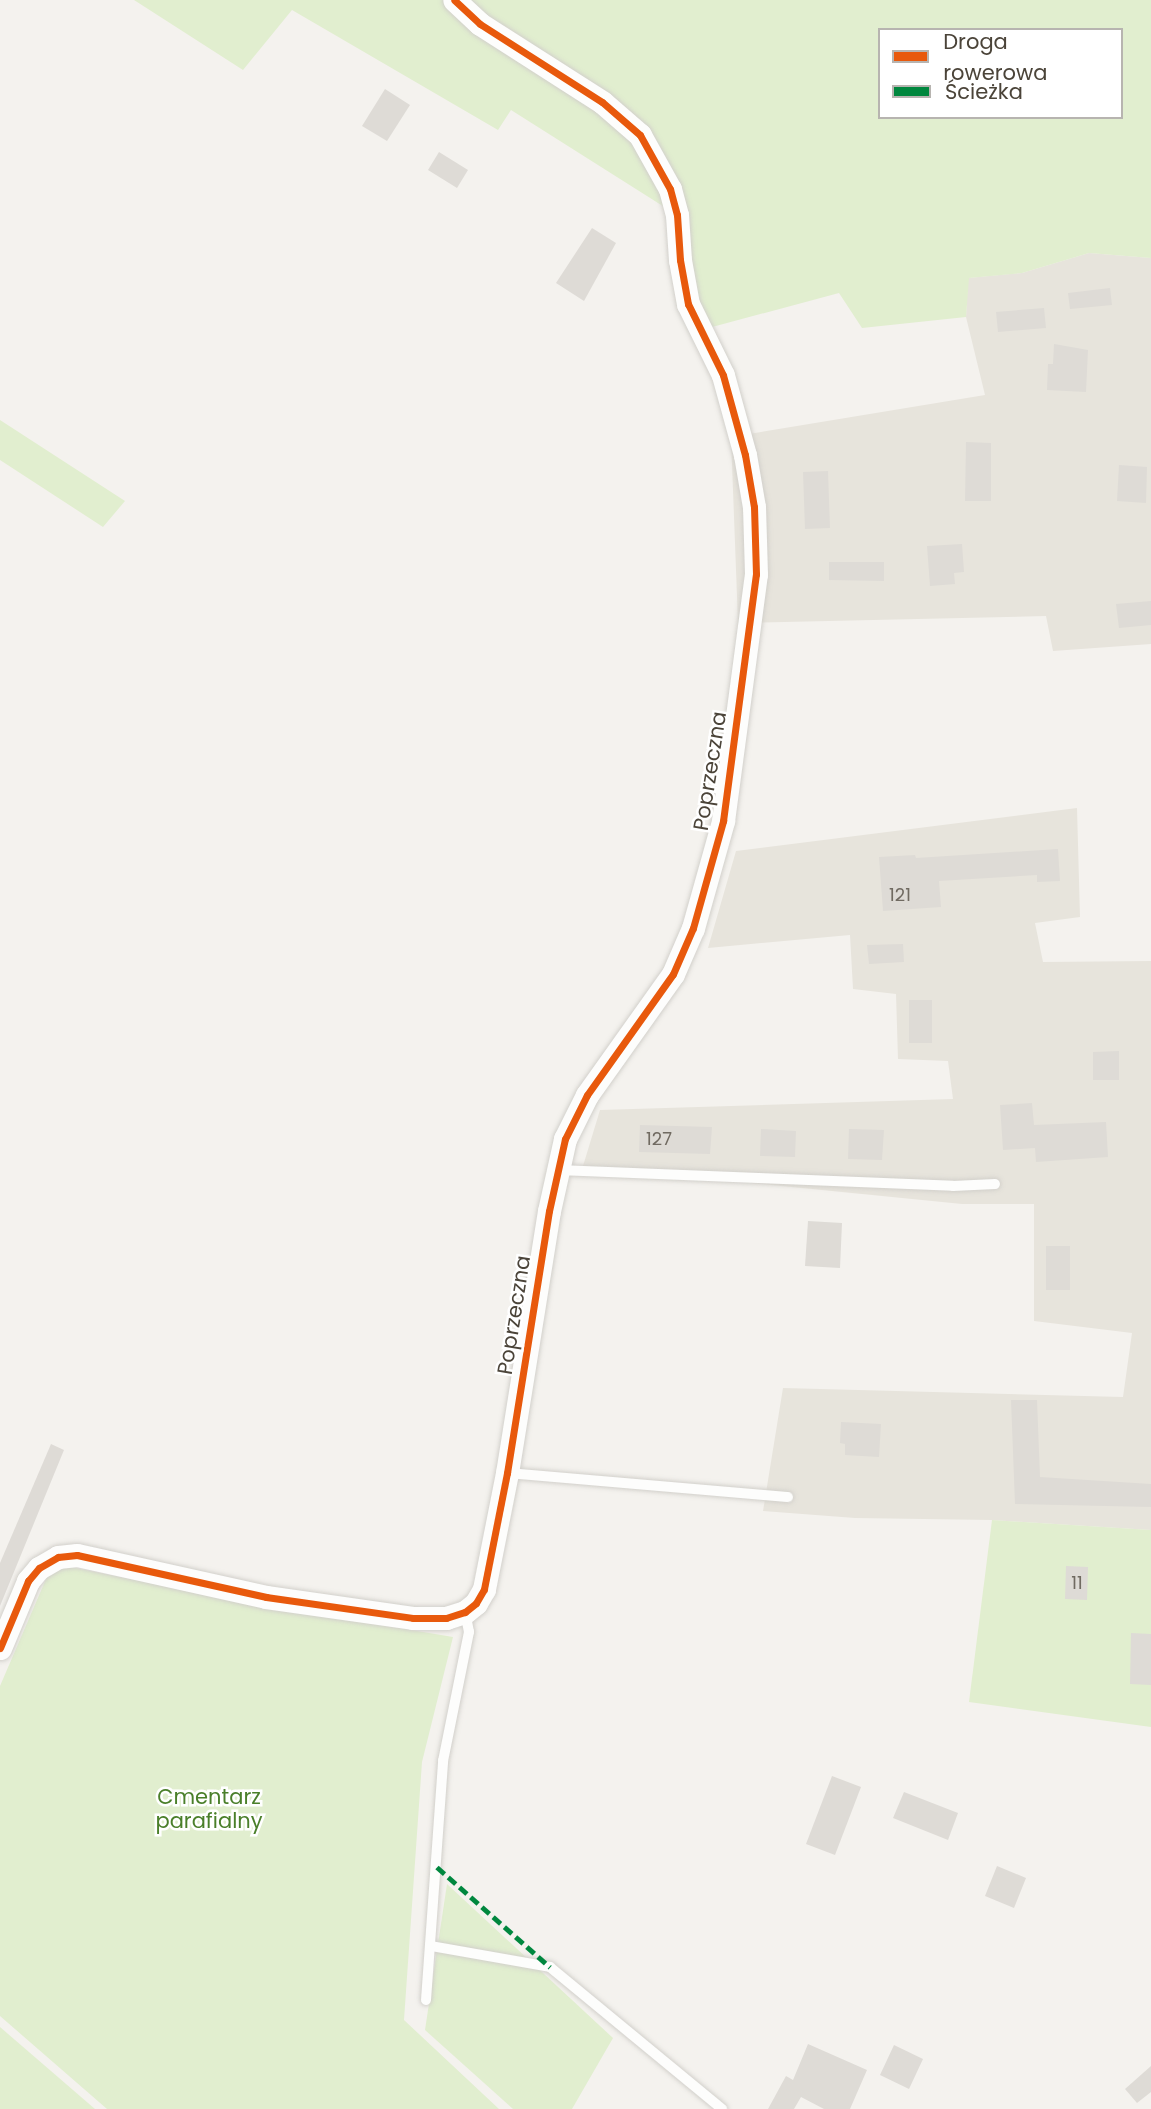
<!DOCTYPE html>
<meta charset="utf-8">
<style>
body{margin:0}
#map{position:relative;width:1151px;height:2109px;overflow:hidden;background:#f4f2ee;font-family:Poppins,sans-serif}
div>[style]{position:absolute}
.residential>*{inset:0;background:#e7e4dc}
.green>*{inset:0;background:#e1eecf}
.building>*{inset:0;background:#dedbd6}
.roads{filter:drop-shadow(0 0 2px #d2d0cb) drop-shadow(0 0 2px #d2d0cb)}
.lane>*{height:10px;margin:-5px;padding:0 5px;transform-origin:5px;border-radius:5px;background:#fdfdfc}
.street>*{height:23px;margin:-11.5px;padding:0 11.5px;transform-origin:11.5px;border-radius:11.5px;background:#fdfdfc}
.quiet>*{height:5px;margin-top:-2.5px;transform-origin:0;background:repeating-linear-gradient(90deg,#00873e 0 10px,transparent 0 15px)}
.cycleway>*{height:7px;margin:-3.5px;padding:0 3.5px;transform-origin:3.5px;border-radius:3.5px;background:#e8590c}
span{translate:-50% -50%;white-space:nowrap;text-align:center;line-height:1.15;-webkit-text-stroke:5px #fff;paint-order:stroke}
.number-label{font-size:18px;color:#706a61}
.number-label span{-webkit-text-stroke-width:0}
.street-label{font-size:21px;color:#4b4439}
.park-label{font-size:21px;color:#4a7f2a}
.legend{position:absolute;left:878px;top:28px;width:245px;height:91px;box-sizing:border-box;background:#fff;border:2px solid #b7b4b0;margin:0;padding:9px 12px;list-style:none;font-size:21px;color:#4b4439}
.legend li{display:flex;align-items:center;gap:14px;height:35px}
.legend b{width:35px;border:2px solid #b7b4b0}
</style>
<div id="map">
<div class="residential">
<div style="clip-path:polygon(1089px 253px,1151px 258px,1151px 644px,1053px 651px,1046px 616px,738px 623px,731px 437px,985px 395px,966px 317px,968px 278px,1022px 273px)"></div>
<div style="clip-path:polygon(1077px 808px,1080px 917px,1035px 923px,1043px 962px,1151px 961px,1151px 1530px,992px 1520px,855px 1518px,763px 1511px,783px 1388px,1123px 1397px,1132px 1333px,1034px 1321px,1034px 1204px,962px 1204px,583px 1166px,600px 1110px,953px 1099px,948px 1061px,898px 1059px,896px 994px,853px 989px,850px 935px,708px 948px,736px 851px)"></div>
</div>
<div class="green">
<div style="clip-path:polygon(evenodd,134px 0,1151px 0,1151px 258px,1089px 253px,1022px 273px,969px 278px,966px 317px,862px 328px,839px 293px,701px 330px,677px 215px,511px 110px,498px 130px,292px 10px,243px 70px,134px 0,880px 30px,1121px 30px,1121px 117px,880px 117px,880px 30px)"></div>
<div style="clip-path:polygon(0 420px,125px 501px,103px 527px,0 460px)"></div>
<div style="clip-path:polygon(992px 1520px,1151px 1530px,1151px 1727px,969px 1702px)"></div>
<div style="clip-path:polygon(60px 1565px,256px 1604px,453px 1637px,422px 1762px,404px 2020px,499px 2109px,107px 2109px,0 2016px,0 1686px,49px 1572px)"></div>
<div style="clip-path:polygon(447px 1884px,613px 2038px,572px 2109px,513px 2109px,425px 2030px)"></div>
<div style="clip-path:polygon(0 2027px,95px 2109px,0 2109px)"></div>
</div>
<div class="building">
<div style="clip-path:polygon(385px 89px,410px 105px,387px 141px,362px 126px)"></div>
<div style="clip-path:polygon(439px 152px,468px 170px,457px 188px,428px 170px)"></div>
<div style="clip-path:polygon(592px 228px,616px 243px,584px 301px,556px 283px)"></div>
<div style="clip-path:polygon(1110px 288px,1112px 305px,1070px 309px,1068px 293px)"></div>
<div style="clip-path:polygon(1044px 308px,1046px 328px,998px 332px,996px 312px)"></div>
<div style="clip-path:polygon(1054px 344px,1088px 350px,1086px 392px,1047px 390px,1048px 364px,1053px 364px)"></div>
<div style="clip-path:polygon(966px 442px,991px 443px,991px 501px,965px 501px)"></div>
<div style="clip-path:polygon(1119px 465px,1147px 467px,1146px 503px,1117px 501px)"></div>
<div style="clip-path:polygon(828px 471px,830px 528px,805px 529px,803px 472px)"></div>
<div style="clip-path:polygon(962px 544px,964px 572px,954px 573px,955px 584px,930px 586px,927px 546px)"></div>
<div style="clip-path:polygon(829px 562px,884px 562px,884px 581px,829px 580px)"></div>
<div style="clip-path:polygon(1151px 601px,1151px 625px,1119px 628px,1116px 604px)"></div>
<div style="clip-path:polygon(1058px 849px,1060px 881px,1037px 882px,1037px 875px,939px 881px,941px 907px,883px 911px,879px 857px,915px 855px,916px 858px)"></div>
<div style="clip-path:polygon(903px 944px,904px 962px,869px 964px,867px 945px)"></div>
<div style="clip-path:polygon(909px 1000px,932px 1000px,932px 1043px,909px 1043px)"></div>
<div style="clip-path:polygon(1119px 1051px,1119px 1080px,1093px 1080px,1093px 1052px)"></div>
<div style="clip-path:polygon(1032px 1103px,1034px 1125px,1106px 1122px,1108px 1157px,1036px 1162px,1035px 1148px,1003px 1150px,1000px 1105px)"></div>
<div style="clip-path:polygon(640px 1125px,712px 1127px,710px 1154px,639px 1152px)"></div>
<div style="clip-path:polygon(761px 1129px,796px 1131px,795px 1157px,760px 1156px)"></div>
<div style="clip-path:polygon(849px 1129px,884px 1130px,882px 1160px,848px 1159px)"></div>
<div style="clip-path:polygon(808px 1221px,842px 1223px,840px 1268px,805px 1266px)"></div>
<div style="clip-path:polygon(1046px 1246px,1070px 1246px,1070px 1290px,1046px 1290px)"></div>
<div style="clip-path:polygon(1011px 1400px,1037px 1400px,1040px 1477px,1151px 1484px,1151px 1507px,1015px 1504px)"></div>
<div style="clip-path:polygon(841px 1422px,881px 1424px,879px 1457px,845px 1455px,845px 1444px,840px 1443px)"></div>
<div style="clip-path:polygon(51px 1444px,64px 1450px,0 1606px,0 1563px)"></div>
<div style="clip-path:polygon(1066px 1566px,1088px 1567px,1087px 1600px,1065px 1599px)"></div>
<div style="clip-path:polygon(1131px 1633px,1151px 1634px,1151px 1685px,1130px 1684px)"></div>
<div style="clip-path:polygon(832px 1776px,861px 1787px,835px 1855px,806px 1844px)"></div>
<div style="clip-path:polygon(904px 1792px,958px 1813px,948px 1840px,893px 1818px)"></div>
<div style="clip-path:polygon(997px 1866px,1026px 1878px,1014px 1908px,985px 1896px)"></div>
<div style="clip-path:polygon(808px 2044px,867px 2070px,850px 2109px,824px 2109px,801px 2097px,794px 2109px,768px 2109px,786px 2076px,793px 2080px)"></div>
<div style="clip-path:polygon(894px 2045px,923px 2059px,909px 2089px,880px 2075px)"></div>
<div style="clip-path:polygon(1151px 2066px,1151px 2092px,1137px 2103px,1125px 2089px)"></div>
</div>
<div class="roads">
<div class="lane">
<div style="left:558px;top:1170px;width:395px;rotate:2.3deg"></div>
<div style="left:953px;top:1186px;width:42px;rotate:-2.7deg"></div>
<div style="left:507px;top:1473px;width:282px;rotate:4.9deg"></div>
<div style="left:431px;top:1946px;width:121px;rotate:10deg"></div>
<div style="left:550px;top:1967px;width:223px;rotate:39.5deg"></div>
<div style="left:426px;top:2000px;width:240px;rotate:-85.9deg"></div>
<div style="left:443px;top:1761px;width:132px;rotate:-78.6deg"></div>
<div style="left:469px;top:1632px;width:20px;rotate:-101deg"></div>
</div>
<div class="street">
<div style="left:0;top:1648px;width:73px;rotate:-67.3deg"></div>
<div style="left:28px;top:1581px;width:17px;rotate:-50deg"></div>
<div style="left:39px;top:1568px;width:22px;rotate:-30deg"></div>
<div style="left:58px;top:1557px;width:19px;rotate:-6deg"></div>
<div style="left:77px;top:1555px;width:194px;rotate:12.5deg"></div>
<div style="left:266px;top:1597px;width:148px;rotate:8.1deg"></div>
<div style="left:413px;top:1618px;width:33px"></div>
<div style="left:446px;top:1618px;width:20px;rotate:-18deg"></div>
<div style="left:465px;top:1612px;width:14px;rotate:-39deg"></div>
<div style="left:476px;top:1603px;width:16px;rotate:-60deg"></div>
<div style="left:484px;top:1589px;width:118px;rotate:-78.8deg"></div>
<div style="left:507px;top:1473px;width:265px;rotate:-80.9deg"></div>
<div style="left:549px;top:1211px;width:74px;rotate:-77.5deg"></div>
<div style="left:565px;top:1139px;width:49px;rotate:-63.4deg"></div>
<div style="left:587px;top:1095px;width:148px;rotate:-54.6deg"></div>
<div style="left:673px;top:974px;width:50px;rotate:-66.5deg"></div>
<div style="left:693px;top:928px;width:111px;rotate:-74.3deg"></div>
<div style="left:723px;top:821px;width:249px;rotate:-82.4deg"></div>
<div style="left:756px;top:574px;width:67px;rotate:-91.7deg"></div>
<div style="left:754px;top:507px;width:53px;rotate:-99.8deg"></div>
<div style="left:745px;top:455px;width:83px;rotate:-105.4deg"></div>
<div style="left:723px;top:375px;width:79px;rotate:-116.2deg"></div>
<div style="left:688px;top:304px;width:45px;rotate:-100.3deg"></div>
<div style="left:680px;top:260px;width:45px;rotate:-93.8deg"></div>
<div style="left:677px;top:215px;width:27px;rotate:-105deg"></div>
<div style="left:670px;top:189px;width:62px;rotate:-119.1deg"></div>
<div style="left:640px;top:135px;width:50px;rotate:-139deg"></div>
<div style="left:602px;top:102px;width:145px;rotate:-147.4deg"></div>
<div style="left:480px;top:24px;width:35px;rotate:-137deg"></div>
</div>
</div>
<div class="quiet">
<div style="left:437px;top:1867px;width:151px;rotate:41.5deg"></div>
</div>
<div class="cycleway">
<div style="left:0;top:1648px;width:73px;rotate:-67.3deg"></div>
<div style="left:28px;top:1581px;width:17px;rotate:-50deg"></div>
<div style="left:39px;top:1568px;width:22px;rotate:-30deg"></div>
<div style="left:58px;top:1557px;width:19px;rotate:-6deg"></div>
<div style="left:77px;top:1555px;width:194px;rotate:12.5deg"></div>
<div style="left:266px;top:1597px;width:148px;rotate:8.1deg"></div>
<div style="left:413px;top:1618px;width:33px"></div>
<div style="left:446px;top:1618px;width:20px;rotate:-18deg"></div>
<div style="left:465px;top:1612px;width:14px;rotate:-39deg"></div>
<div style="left:476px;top:1603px;width:16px;rotate:-60deg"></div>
<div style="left:484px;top:1589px;width:118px;rotate:-78.8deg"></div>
<div style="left:507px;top:1473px;width:265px;rotate:-80.9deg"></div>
<div style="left:549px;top:1211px;width:74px;rotate:-77.5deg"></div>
<div style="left:565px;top:1139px;width:49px;rotate:-63.4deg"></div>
<div style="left:587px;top:1095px;width:148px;rotate:-54.6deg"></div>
<div style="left:673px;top:974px;width:50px;rotate:-66.5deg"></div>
<div style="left:693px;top:928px;width:111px;rotate:-74.3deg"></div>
<div style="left:723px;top:821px;width:249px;rotate:-82.4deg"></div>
<div style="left:756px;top:574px;width:67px;rotate:-91.7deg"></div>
<div style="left:754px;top:507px;width:53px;rotate:-99.8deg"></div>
<div style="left:745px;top:455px;width:83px;rotate:-105.4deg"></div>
<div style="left:723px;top:375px;width:79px;rotate:-116.2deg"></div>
<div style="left:688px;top:304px;width:45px;rotate:-100.3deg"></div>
<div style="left:680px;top:260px;width:45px;rotate:-93.8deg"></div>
<div style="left:677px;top:215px;width:27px;rotate:-105deg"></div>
<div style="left:670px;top:189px;width:62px;rotate:-119.1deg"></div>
<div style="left:640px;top:135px;width:50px;rotate:-139deg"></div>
<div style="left:602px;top:102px;width:145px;rotate:-147.4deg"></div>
<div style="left:480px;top:24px;width:35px;rotate:-137deg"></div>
</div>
<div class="number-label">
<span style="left:900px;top:895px">121</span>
<span style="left:659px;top:1139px">127</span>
<span style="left:1077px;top:1583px">11</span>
</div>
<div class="street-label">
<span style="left:710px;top:771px;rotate:-81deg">Poprzeczna</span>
<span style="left:514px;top:1315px;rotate:-81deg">Poprzeczna</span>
</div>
<div class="park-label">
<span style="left:209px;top:1809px">Cmentarz<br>parafialny</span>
</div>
<ul class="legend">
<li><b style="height:9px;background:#e8590c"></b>Droga rowerowa</li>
<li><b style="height:9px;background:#00873e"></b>Ścieżka</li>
</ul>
</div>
